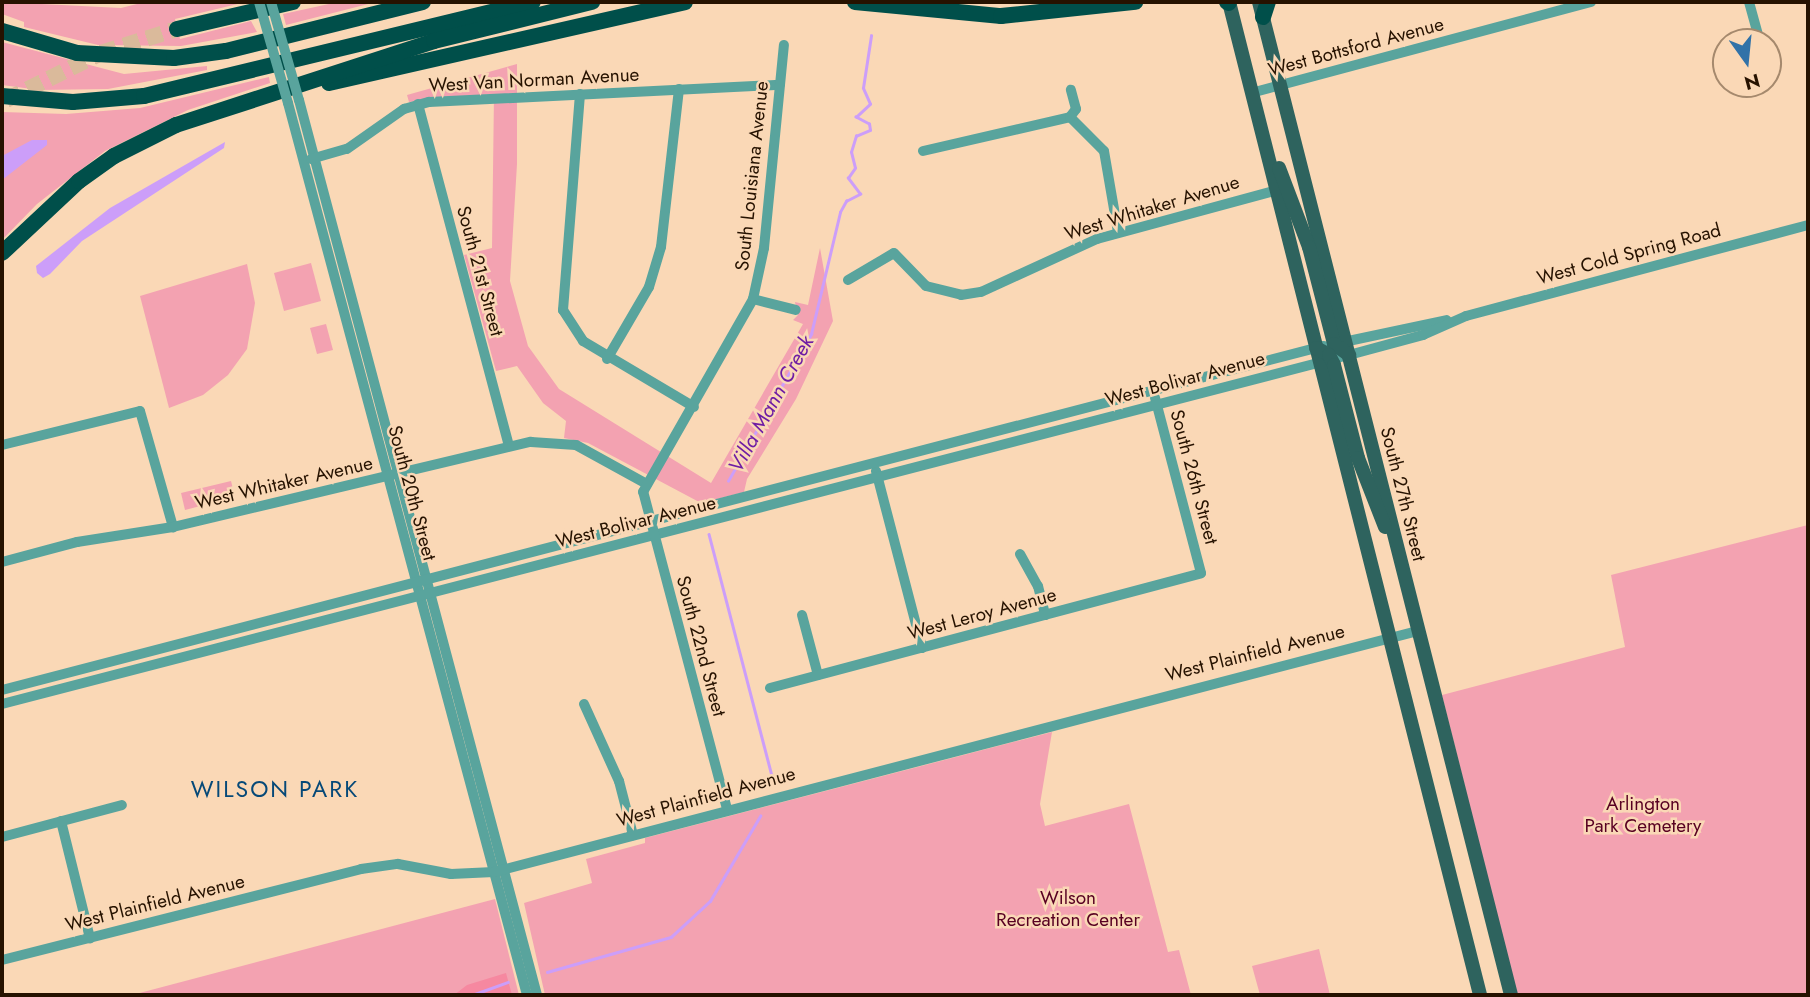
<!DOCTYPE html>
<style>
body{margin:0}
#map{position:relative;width:1810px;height:997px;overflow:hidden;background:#fad8b6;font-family:Jost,sans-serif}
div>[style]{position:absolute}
.green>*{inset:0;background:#f3a2b1}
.forest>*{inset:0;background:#f688a0}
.water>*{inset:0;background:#cc9ef9}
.stream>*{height:2.5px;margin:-1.25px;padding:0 1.25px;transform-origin:1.25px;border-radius:1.25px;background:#cc9ef9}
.highway-tunnel>*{height:16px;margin-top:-8px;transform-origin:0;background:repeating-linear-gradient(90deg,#daba9b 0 16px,transparent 0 24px)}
.minor>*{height:10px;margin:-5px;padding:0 5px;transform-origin:5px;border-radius:5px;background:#59a49d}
.major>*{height:14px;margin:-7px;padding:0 7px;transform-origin:7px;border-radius:7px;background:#2e635e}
.highway>*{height:16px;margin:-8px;padding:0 8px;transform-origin:8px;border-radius:8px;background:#004f4a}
.minor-bridge>*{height:10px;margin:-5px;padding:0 5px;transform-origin:5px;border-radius:5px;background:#59a49d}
span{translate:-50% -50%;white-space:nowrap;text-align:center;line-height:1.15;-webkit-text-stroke:5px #fad8b6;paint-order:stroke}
.street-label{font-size:19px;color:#261200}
.park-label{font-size:19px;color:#580022}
.water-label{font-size:21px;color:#6f1da4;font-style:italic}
.quarter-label{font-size:23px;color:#064978;letter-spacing:2px}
.frame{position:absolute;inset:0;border:4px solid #261200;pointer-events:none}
.north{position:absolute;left:1712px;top:28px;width:70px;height:70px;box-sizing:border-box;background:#fad8b6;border:2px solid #a5896d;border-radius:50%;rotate:165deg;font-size:19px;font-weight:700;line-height:28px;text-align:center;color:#261200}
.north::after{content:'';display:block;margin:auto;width:24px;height:32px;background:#3172a8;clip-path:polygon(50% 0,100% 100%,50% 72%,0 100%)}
</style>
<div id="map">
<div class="green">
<div style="clip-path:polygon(2px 2px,121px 8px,145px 2px,246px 2px,175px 19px,180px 39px,251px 21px,257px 32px,181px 46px,98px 45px,24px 27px,24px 22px,2px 14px)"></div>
<div style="clip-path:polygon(338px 2px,376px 2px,286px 25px,283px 14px)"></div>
<div style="clip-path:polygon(2px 42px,124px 74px,207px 66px,207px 70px,108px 89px,39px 90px,2px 85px)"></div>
<div style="clip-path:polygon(517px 64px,517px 164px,510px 281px,528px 346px,559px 389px,711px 483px,803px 324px,793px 320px,798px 315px,795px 302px,808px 305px,820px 248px,833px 321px,796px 399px,747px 479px,744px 492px,701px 503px,588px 443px,564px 438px,566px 421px,543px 403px,517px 366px,496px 371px,464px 255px,492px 248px,494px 94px,409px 102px,407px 95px)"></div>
<div style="clip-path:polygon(269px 77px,270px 83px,188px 110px,105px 151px,37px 204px,2px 240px,2px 112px,66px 114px,140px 108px)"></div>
<div style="clip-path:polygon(311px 263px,321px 301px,284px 311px,274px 273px)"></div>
<div style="clip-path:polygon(247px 264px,255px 303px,247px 349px,228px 375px,203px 395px,169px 408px,140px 296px)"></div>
<div style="clip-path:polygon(326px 324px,333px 350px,317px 354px,310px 328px)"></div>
<div style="clip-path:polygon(231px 481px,235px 497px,185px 510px,181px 493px)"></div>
<div style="clip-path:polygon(1808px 525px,1808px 995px,1517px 995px,1442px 695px,1625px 647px,1611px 575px)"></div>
<div style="clip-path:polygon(1052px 732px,1040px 804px,1045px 826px,1129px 804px,1168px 952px,1179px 950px,1191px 995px,545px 995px,524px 903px,592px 883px,586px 859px,645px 843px,645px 838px)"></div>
<div style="clip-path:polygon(495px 899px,519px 995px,132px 995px)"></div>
<div style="clip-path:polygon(1319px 949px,1330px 995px,1260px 995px,1252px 966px)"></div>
</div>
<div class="forest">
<div style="clip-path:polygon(506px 973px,512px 995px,454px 995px,467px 985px)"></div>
</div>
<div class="water">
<div style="clip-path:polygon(32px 140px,47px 140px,47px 145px,2px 180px,2px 156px)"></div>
<div style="clip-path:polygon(225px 142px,224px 148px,82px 241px,50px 274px,43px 278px,37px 273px,36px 266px,110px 208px)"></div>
</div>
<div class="stream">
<div style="left:728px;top:481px;width:169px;rotate:-60.5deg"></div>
<div style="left:811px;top:334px;width:125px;rotate:-76.6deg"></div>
<div style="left:840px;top:212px;width:13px;rotate:-61deg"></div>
<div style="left:846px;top:201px;width:16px;rotate:-27deg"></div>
<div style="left:860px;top:194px;width:20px;rotate:-127deg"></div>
<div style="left:848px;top:178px;width:12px;rotate:-55deg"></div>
<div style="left:855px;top:168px;width:16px;rotate:-104deg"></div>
<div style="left:851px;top:152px;width:17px;rotate:-73deg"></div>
<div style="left:856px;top:136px;width:15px;rotate:-23deg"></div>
<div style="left:870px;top:130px;width:6px;rotate:-99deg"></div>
<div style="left:869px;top:124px;width:15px;rotate:-152deg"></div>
<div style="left:856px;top:117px;width:19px;rotate:-43deg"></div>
<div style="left:870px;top:104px;width:17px;rotate:-114deg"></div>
<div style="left:863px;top:88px;width:53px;rotate:-81.3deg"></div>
<div style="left:709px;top:534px;width:254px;rotate:75.4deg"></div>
<div style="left:547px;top:972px;width:129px;rotate:-15.8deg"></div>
<div style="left:671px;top:937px;width:53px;rotate:-42.7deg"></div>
<div style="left:710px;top:901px;width:99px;rotate:-59.5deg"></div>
<div style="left:472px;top:995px;width:38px;rotate:-20deg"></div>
</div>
<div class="highway-tunnel">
<div style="left:6px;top:100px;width:106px;rotate:-26.3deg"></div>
<div style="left:101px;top:53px;width:80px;rotate:-17.5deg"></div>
</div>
<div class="minor">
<div style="left:1749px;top:2px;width:41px;rotate:74.6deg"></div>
<div style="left:1768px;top:72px;width:2px;rotate:90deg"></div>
<div style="left:1251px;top:93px;width:352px;rotate:-15deg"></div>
<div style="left:580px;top:94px;width:217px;rotate:94.5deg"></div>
<div style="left:563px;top:310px;width:37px;rotate:57deg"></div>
<div style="left:583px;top:341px;width:129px;rotate:30.7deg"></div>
<div style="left:299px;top:100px;width:926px;rotate:75.11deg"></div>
<div style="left:288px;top:103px;width:923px;rotate:75deg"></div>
<div style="left:418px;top:104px;width:354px;rotate:75.1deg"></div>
<div style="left:1070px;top:117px;width:48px;rotate:45deg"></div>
<div style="left:1104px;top:151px;width:82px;rotate:80.2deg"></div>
<div style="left:923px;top:151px;width:151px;rotate:-13deg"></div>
<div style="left:1070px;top:117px;width:10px;rotate:-53deg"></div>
<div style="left:1076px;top:109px;width:20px;rotate:-105deg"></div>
<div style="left:311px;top:159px;width:37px;rotate:-16deg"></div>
<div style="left:347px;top:149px;width:70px;rotate:-35.1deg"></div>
<div style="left:404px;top:109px;width:26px;rotate:-16deg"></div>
<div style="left:429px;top:102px;width:351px;rotate:-2.8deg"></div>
<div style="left:848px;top:280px;width:53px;rotate:-30.4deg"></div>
<div style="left:894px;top:253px;width:46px;rotate:45.9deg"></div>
<div style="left:926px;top:286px;width:36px;rotate:14deg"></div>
<div style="left:961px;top:295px;width:20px;rotate:-9deg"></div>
<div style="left:981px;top:292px;width:128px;rotate:-24.6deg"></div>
<div style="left:1097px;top:239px;width:187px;rotate:-15.2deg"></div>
<div style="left:753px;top:299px;width:44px;rotate:14.3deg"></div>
<div style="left:1339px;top:343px;width:110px;rotate:-12deg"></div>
<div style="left:607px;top:359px;width:83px;rotate:-59.7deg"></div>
<div style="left:649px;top:287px;width:42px;rotate:-73.3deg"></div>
<div style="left:661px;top:247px;width:159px;rotate:-83.5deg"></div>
<div style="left:2px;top:445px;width:142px;rotate:-13.8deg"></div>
<div style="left:140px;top:411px;width:121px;rotate:74.1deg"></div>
<div style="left:876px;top:471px;width:183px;rotate:75.4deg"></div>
<div style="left:1020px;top:554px;width:37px;rotate:61deg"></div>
<div style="left:1038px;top:586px;width:30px;rotate:76deg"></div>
<div style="left:2px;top:562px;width:78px;rotate:-14.9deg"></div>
<div style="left:77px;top:542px;width:97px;rotate:-8.9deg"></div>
<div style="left:173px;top:527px;width:368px;rotate:-13.4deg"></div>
<div style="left:531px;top:442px;width:45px;rotate:3.8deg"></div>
<div style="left:576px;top:445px;width:81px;rotate:28.8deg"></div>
<div style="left:802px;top:615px;width:62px;rotate:75.1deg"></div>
<div style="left:770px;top:688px;width:446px;rotate:-14.9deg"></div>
<div style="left:1201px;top:573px;width:181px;rotate:-104.7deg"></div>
<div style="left:2px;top:690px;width:1366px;rotate:-14.59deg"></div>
<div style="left:2px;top:704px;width:1391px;rotate:-14.53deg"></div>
<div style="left:1349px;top:355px;width:77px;rotate:-15.1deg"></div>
<div style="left:1423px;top:335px;width:47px;rotate:-23.8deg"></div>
<div style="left:1466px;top:316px;width:354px;rotate:-14.9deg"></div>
<div style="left:584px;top:704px;width:85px;rotate:65.6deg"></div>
<div style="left:619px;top:781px;width:56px;rotate:75.5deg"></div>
<div style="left:727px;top:809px;width:328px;rotate:-104.8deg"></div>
<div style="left:643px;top:492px;width:222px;rotate:-60.3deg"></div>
<div style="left:753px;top:299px;width:52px;rotate:-77.8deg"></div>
<div style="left:764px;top:248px;width:204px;rotate:-84.4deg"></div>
<div style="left:61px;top:821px;width:121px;rotate:76.1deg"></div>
<div style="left:2px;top:837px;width:124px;rotate:-14.9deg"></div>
<div style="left:2px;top:960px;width:370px;rotate:-14.2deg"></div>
<div style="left:361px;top:869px;width:37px;rotate:-8deg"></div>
<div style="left:398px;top:864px;width:54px;rotate:10.7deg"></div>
<div style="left:451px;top:874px;width:43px;rotate:-2.7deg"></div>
<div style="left:494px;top:872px;width:954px;rotate:-14.63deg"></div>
</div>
<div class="major">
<div style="left:1229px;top:2px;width:1024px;rotate:75.81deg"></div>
<div style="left:1259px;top:2px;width:1024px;rotate:75.76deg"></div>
<div style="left:1279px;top:168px;width:85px;rotate:69.2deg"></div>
<div style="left:1309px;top:247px;width:100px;rotate:75.5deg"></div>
<div style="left:1334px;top:344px;width:19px;rotate:36deg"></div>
<div style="left:1316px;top:348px;width:15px;rotate:28deg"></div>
<div style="left:1329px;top:355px;width:11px;rotate:63deg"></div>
<div style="left:1334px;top:365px;width:96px;rotate:75.5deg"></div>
<div style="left:1358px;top:458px;width:74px;rotate:68.6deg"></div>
</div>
<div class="highway">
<div style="left:855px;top:2px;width:147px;rotate:5.5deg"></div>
<div style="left:1001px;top:16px;width:135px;rotate:-6deg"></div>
<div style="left:1227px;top:2px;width:2px;rotate:27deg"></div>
<div style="left:1263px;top:17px;width:16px;rotate:-72deg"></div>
<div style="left:177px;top:29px;width:119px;rotate:-13.1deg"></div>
<div style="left:2px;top:31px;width:78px;rotate:16.3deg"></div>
<div style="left:77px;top:53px;width:97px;rotate:3deg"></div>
<div style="left:174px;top:58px;width:52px;rotate:-7.7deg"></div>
<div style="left:226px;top:51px;width:203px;rotate:-14deg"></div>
<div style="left:329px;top:83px;width:365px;rotate:-12.8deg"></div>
<div style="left:2px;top:96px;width:71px;rotate:4.8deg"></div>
<div style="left:73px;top:102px;width:71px;rotate:-4.8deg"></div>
<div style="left:144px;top:96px;width:400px;rotate:-13.6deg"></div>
<div style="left:2px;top:253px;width:105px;rotate:-43.1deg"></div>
<div style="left:79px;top:181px;width:43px;rotate:-35.5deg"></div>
<div style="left:114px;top:156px;width:69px;rotate:-26.6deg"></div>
<div style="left:176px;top:125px;width:271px;rotate:-18deg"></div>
<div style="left:434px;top:41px;width:163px;rotate:-13.9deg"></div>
</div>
<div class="minor-bridge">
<div style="left:259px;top:2px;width:105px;rotate:74deg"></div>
<div style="left:271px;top:2px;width:102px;rotate:74.1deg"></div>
</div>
<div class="street-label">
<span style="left:1356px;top:47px;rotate:-15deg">West Bottsford Avenue</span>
<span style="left:534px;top:80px;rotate:-3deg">West Van Norman Avenue</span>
<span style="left:752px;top:176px;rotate:-84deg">South Louisiana Avenue</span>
<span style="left:1152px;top:208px;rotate:-17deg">West Whitaker Avenue</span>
<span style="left:1629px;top:254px;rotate:-15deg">West Cold Spring Road</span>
<span style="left:480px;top:271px;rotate:75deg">South 21st Street</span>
<span style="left:1185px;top:379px;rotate:-15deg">West Bolivar Avenue</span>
<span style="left:1194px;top:477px;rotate:75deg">South 26th Street</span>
<span style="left:284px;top:483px;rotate:-13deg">West Whitaker Avenue</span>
<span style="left:412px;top:493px;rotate:75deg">South 20th Street</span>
<span style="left:1403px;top:494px;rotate:76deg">South 27th Street</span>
<span style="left:636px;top:522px;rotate:-14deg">West Bolivar Avenue</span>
<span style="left:982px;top:614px;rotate:-15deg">West Leroy Avenue</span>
<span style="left:701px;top:646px;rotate:75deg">South 22nd Street</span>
<span style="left:1255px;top:653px;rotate:-14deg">West Plainfield Avenue</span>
<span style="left:706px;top:797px;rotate:-15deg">West Plainfield Avenue</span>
<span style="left:155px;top:903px;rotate:-14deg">West Plainfield Avenue</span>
</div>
<div class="park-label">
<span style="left:1643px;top:815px">Arlington<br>Park Cemetery</span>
<span style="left:1068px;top:909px">Wilson<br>Recreation Center</span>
</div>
<div class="water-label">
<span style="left:771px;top:404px;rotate:-61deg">Villa Mann Creek</span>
</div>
<div class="quarter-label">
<span style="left:275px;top:789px">WILSON PARK</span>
</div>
<div class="frame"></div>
<div class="north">N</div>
</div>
